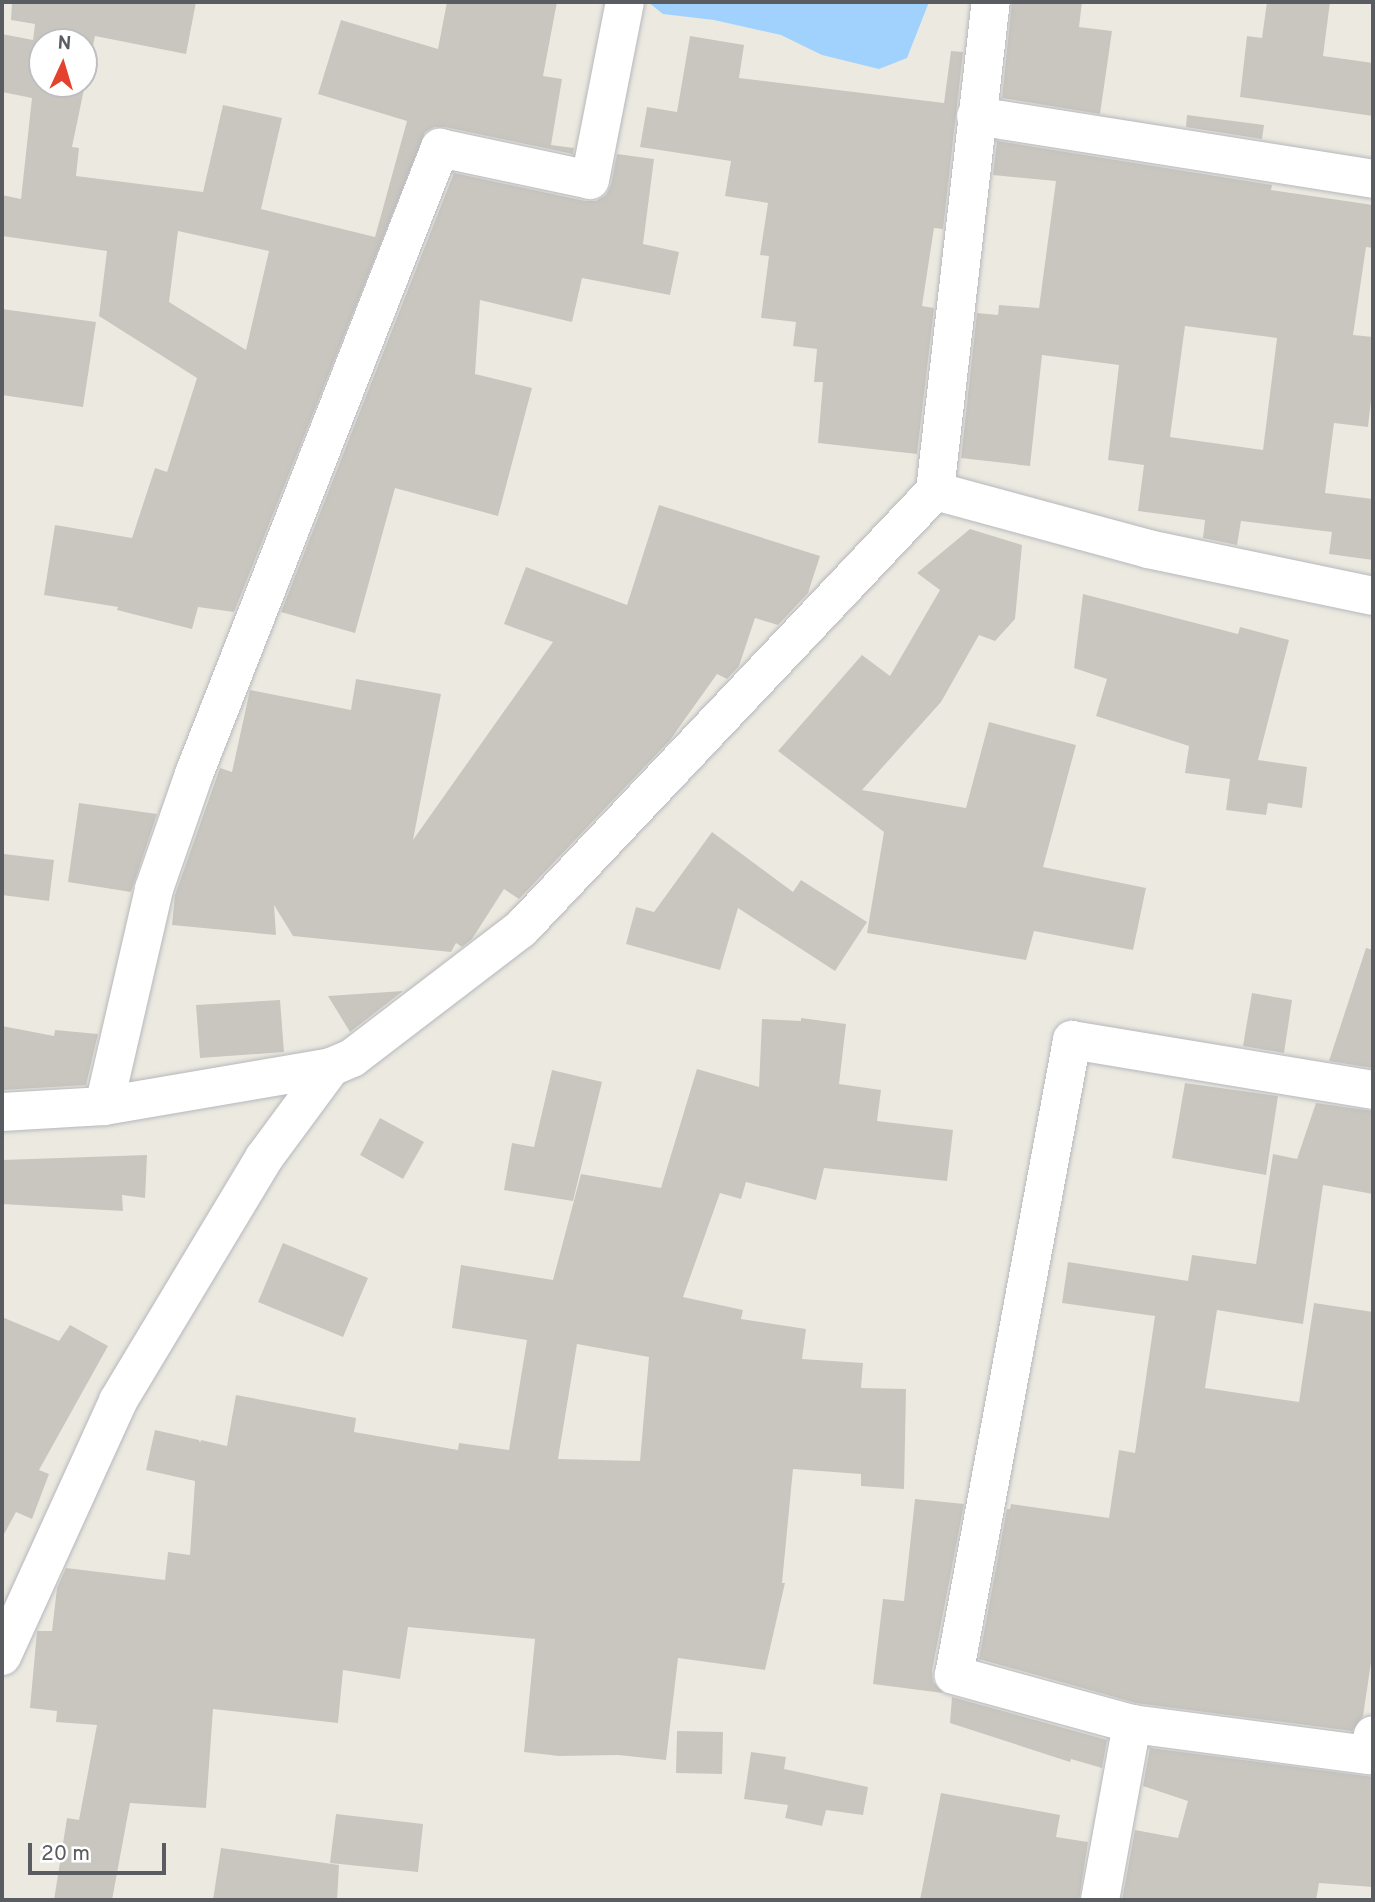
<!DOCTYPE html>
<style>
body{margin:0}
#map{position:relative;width:1375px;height:1902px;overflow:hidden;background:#eceae0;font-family:Overpass,sans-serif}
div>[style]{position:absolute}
.water>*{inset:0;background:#a0d2fd}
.building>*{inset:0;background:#c9c6c0}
.roads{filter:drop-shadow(0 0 2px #b6b8bd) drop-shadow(0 0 2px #b6b8bd)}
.minor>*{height:38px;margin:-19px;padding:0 19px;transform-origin:19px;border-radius:19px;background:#fff}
span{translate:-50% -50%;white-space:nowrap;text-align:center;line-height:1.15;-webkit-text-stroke:6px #fff;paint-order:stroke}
.frame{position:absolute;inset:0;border:4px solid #595c61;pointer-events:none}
.north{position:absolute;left:28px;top:28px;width:70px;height:70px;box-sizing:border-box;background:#fff;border:2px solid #bdbec0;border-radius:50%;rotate:4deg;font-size:19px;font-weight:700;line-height:28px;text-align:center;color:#595c61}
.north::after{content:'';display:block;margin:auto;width:24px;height:32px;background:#e4412e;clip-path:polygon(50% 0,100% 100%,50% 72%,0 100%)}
.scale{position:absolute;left:28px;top:1843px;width:138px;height:32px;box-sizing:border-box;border:4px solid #595c61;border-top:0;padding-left:9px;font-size:21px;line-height:24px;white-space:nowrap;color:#595c61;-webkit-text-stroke:5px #fff;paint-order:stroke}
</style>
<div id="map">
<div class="water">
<div style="clip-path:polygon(648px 2px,929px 2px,907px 58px,879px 69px,822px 55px,781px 35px,714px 20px,663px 14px)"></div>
</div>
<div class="building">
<div style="clip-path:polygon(evenodd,12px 2px,196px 2px,186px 54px,95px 36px,72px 147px,79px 148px,76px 176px,203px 192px,223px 105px,282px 118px,261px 209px,375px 237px,407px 121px,318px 94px,341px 20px,438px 49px,447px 2px,557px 2px,543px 76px,562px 79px,551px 145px,574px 148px,573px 154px,445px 127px,434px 127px,425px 132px,234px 612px,198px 607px,192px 629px,117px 610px,118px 607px,44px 595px,55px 525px,132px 538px,155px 468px,167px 472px,197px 378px,99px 316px,107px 251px,2px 236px,2px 195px,21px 199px,32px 98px,2px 92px,2px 34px,33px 40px,35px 24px,11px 20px,12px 2px,42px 42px,84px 42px,84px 84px,42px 84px,42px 42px,12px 2px,178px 231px,269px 251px,246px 350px,169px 302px,178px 231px)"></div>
<div style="clip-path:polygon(1012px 2px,1082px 2px,1079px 27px,1112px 31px,1100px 114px,1002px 98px)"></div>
<div style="clip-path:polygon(1267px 2px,1330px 2px,1323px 56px,1373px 63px,1373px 116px,1240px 97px,1247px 36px,1262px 38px)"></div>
<div style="clip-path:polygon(690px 36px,744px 45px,739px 78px,944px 103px,951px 51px,963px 52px,943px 229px,934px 228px,922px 306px,934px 308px,917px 454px,818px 443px,823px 382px,814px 382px,817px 349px,793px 346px,796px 322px,761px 318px,769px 256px,760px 255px,768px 203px,725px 196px,731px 161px,640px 147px,647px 107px,677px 112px)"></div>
<div style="clip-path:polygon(1187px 115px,1264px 125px,1262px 139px,1186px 127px)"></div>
<div style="clip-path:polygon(evenodd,997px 141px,1272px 185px,1271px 190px,1373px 205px,1373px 248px,1366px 247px,1353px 335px,1373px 337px,1373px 383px,1368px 427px,1334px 423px,1325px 493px,1373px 499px,1373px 560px,1329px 554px,1332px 532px,1241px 521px,1237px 545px,1203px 538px,1205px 520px,1138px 511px,1144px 465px,1108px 460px,1119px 365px,1042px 355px,1030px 466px,961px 458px,977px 313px,998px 315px,999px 305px,1039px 308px,1056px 181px,993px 175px,997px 141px,1185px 326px,1277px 338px,1263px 450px,1170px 437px,1185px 326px)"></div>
<div style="clip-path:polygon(617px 154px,654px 159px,643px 244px,679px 252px,670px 295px,582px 278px,572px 322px,480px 300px,475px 374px,532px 388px,498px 516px,395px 488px,355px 633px,281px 612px,454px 173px,585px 201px,596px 201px,606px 195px,611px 185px)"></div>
<div style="clip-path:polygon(2px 309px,96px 322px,83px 407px,2px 395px)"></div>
<div style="clip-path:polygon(659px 505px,820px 556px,808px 593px,778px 625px,755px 618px,739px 666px,727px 679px,717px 674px,670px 740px,519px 899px,504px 889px,472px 939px,462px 947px,456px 943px,451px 952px,293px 936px,274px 905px,276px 935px,172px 925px,175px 895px,220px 768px,232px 772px,250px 690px,351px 710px,356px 679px,441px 694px,413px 840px,553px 642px,504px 624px,526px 567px,627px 605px)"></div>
<div style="clip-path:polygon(970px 529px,1022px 545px,1015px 619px,995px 641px,979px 635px,941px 702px,862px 790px,966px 808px,989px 722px,1076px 745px,1043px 867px,1146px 888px,1133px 950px,1034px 931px,1026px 960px,867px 933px,884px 832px,778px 751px,862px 655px,890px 676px,940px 590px,917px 573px)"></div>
<div style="clip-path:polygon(1083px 594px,1238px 634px,1240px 627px,1289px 640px,1258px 760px,1307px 767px,1302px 808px,1268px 803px,1266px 815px,1226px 810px,1230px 779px,1185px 773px,1189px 746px,1096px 716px,1107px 679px,1074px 668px)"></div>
<div style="clip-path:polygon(79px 803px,157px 814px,131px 892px,68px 882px)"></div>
<div style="clip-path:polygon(712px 832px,793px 892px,801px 880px,867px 922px,835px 971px,738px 908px,720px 970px,626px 944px,636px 907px,654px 912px)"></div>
<div style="clip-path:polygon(4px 854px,54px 860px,49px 901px,2px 895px)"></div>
<div style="clip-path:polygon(1366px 948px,1373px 950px,1373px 1068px,1329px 1061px)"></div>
<div style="clip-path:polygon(403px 991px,350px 1032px,328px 996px)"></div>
<div style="clip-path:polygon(1252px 993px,1292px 1000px,1284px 1053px,1243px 1046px)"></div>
<div style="clip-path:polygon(280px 1000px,284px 1052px,200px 1058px,196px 1005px)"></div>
<div style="clip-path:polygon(evenodd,801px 1018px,846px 1024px,839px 1084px,881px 1090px,877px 1121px,953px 1130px,947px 1181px,824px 1168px,816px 1200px,746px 1182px,741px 1199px,720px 1193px,683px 1297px,743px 1310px,741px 1319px,806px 1329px,802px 1359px,863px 1363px,861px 1388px,906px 1389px,904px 1489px,861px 1486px,861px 1474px,793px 1469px,782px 1583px,785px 1583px,765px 1670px,678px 1658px,666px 1760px,618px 1755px,559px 1756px,524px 1752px,535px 1639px,408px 1627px,400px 1679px,343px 1670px,338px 1723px,213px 1709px,206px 1808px,130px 1803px,112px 1900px,54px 1900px,67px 1818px,79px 1820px,97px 1725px,56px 1722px,57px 1711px,30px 1708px,37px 1631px,52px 1631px,57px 1588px,66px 1568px,165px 1580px,168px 1552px,190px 1555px,195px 1481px,146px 1470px,155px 1430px,199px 1440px,200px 1443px,201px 1440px,227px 1446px,236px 1395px,356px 1418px,354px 1432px,458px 1450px,459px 1443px,509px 1450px,527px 1340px,452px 1328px,461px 1265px,553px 1280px,581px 1174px,661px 1188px,697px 1069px,759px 1087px,762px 1019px,801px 1021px,801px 1018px,577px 1344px,649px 1357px,640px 1461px,558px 1459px,577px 1344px)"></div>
<div style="clip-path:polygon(2px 1026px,54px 1036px,55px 1030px,98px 1034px,86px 1085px,2px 1090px)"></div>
<div style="clip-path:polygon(552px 1070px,602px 1082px,573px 1201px,504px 1190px,512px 1143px,534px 1147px)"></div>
<div style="clip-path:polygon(1185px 1083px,1278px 1096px,1266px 1175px,1172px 1158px)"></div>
<div style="clip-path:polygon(1316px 1103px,1373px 1111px,1373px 1194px,1323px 1185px,1303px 1324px,1217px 1310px,1205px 1388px,1299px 1402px,1314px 1303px,1373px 1312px,1373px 1649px,1363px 1716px,1352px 1731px,1136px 1703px,979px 1659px,1007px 1509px,1010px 1509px,1011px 1504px,1109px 1518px,1119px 1450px,1135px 1453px,1155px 1316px,1062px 1303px,1068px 1262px,1188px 1281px,1192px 1255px,1256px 1264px,1273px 1154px,1297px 1159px)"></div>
<div style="clip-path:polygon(380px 1118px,424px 1142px,403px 1179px,360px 1155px)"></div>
<div style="clip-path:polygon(147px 1155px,145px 1198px,122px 1195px,123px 1211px,2px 1204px,2px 1160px)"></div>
<div style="clip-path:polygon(283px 1243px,368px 1278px,343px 1337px,258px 1302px)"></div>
<div style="clip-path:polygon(2px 1317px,59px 1341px,70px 1325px,108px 1346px,39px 1470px,49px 1474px,32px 1519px,16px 1512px,2px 1538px)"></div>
<div style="clip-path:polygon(915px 1499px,964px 1504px,932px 1671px,933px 1682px,943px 1693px,873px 1684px,883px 1599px,904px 1601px)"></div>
<div style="clip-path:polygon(952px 1697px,1107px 1740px,1102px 1768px,1071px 1759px,1070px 1762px,950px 1723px)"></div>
<div style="clip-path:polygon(677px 1731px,723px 1732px,722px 1774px,676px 1773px)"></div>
<div style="clip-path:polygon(1150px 1748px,1373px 1777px,1373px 1887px,1319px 1883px,1316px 1900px,1122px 1900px,1135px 1830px,1178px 1838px,1188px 1801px,1143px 1786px)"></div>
<div style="clip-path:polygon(751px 1752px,786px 1757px,784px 1769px,868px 1787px,863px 1815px,826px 1810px,822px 1826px,785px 1818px,788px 1805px,744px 1799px)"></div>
<div style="clip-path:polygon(941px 1793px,1060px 1815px,1056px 1837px,1088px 1842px,1079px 1900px,920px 1900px)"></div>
<div style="clip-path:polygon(336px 1814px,423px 1824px,418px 1872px,330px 1863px)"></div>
<div style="clip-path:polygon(221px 1848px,339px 1865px,337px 1900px,213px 1900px)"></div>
</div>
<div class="roads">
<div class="minor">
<div style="left:976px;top:116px;width:402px;rotate:9deg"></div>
<div style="left:935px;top:491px;width:221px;rotate:15.2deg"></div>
<div style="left:1148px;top:549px;width:230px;rotate:11.8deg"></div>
<div style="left:104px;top:1106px;width:223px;rotate:-77deg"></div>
<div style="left:154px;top:889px;width:122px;rotate:-70.8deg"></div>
<div style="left:194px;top:774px;width:673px;rotate:-68.55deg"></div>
<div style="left:440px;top:148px;width:153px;rotate:12deg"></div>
<div style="left:590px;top:180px;width:181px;rotate:-78.9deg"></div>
<div style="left:2px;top:1112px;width:102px;rotate:-3.4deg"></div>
<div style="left:104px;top:1106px;width:230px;rotate:-9.7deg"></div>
<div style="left:331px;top:1067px;width:23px;rotate:-23deg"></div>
<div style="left:352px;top:1058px;width:213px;rotate:-37.4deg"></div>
<div style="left:521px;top:929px;width:603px;rotate:-46.61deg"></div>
<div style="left:935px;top:491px;width:492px;rotate:-83.5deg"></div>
<div style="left:2px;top:1656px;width:280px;rotate:-65.5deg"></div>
<div style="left:118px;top:1401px;width:283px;rotate:-59deg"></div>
<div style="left:264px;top:1158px;width:113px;rotate:-53.6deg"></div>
<div style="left:1132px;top:1724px;width:185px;rotate:-164.6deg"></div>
<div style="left:954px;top:1675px;width:646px;rotate:-79.47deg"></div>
<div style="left:1072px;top:1040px;width:305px;rotate:9.4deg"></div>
<div style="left:1100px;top:1900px;width:179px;rotate:-79.7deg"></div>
<div style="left:1132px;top:1724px;width:239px;rotate:7.5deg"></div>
<div style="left:1369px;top:1755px;width:20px;rotate:-79deg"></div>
</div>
</div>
<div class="frame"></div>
<div class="north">N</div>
<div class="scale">20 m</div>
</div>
